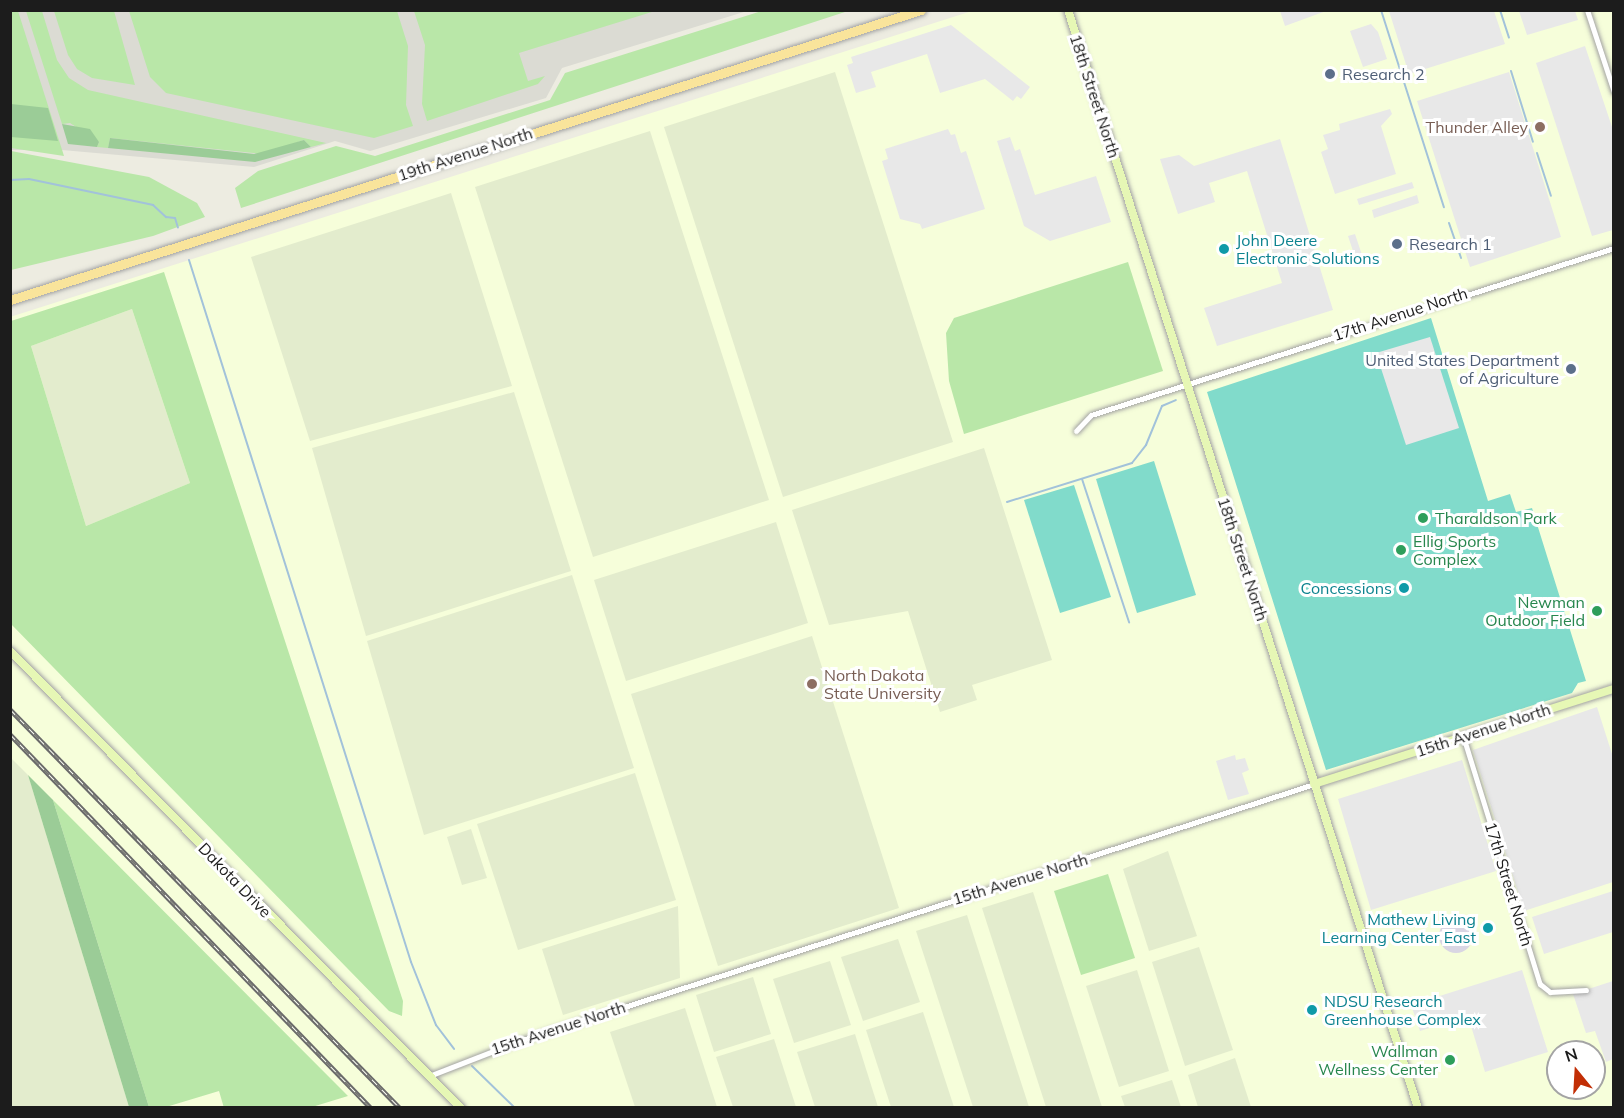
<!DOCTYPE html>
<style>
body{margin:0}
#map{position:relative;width:1624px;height:1118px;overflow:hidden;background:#edece1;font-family:Mulish,sans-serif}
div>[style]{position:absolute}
.education>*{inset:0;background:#f6feda}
.airport>*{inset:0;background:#dbdbd3}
.farmland>*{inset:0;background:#e3eccd}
.grass>*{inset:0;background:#b9e7a8}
.forest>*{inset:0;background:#9bcc97}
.pitch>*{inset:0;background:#81dbcb}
.parking>*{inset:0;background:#e8e8e8}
.plaza>*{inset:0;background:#d9d6e3}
.round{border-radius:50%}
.stream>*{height:2px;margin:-1px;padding:0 1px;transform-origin:1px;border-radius:1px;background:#a2c2da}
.roads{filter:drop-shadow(0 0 2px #a3a3a3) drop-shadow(0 0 2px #a3a3a3)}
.street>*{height:5px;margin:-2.5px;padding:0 2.5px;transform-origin:2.5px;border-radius:2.5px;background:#fff}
.secondary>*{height:8px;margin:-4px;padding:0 4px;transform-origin:4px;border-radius:4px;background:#e6f7b5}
.primary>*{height:9px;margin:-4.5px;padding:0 4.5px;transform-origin:4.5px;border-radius:4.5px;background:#f9e49b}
.rail>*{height:4.5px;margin-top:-2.25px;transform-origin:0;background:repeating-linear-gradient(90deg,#fff 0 7px,#6a6a6a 0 14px);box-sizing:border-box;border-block:2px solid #6a6a6a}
.dots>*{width:16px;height:16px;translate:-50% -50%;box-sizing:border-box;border:3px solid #fff;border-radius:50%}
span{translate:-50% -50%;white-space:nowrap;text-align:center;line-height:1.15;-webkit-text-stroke:6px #fff;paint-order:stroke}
.service-label{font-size:16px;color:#4e5e75}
.left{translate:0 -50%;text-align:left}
.right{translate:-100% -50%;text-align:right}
.street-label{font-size:16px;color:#1c1c1c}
.education-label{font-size:16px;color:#785e54}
.culture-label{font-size:16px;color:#0d838f}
.leisure-label{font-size:16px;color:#27864d}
.frame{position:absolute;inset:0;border:12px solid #1c1c1c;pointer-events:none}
.north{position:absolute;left:1546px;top:1040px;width:60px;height:60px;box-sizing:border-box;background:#fff;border:2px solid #a4a4a4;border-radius:50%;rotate:342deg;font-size:16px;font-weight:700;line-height:24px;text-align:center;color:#1c1c1c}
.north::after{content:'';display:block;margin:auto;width:21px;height:27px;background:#c22e05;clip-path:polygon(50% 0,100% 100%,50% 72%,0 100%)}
</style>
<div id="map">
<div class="education">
<div style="clip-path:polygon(evenodd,972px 11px,1613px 11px,1613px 1107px,11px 1107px,10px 317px,972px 11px,1558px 1052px,1594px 1052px,1594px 1088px,1558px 1088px,1558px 1052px)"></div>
</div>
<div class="airport">
<div style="clip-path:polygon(11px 11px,747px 11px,562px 68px,546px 98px,370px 151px,335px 141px,254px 167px,62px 150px,11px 150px)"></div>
</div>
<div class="farmland">
<div style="clip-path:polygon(835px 72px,953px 442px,783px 497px,664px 127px)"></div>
<div style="clip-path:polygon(650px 131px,769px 500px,593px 557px,475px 187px)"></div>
<div style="clip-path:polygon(451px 193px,512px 386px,310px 441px,251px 257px)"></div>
<div style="clip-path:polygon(132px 309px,190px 483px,86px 526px,31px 346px)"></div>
<div style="clip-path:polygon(514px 392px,571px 571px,366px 636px,312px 448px)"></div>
<div style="clip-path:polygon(984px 448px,1052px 660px,972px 685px,977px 700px,940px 712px,908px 611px,829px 625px,792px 510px)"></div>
<div style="clip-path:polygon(776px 522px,808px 623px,626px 681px,594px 580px)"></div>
<div style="clip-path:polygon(572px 575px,634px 768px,424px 835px,367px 641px)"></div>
<div style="clip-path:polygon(812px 636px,899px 908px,718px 966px,631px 694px)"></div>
<div style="clip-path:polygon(10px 757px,28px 775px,129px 1107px,11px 1107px)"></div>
<div style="clip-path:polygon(635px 773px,676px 900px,518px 950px,477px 824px)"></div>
<div style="clip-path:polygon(471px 829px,487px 878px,462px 885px,447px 837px)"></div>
<div style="clip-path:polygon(1168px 851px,1197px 936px,1149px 951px,1123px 869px)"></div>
<div style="clip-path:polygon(1033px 892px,1102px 1107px,1046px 1107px,982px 908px)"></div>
<div style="clip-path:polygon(678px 906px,680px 978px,563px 1015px,542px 949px)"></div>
<div style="clip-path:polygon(967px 915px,1029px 1107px,973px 1107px,916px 931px)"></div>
<div style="clip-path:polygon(898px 939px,920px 1002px,863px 1021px,841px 957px)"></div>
<div style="clip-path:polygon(1199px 947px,1233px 1050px,1185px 1066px,1152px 962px)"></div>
<div style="clip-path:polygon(830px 961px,851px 1025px,794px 1043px,773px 979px)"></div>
<div style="clip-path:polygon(1137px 970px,1169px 1071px,1119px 1087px,1086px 986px)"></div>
<div style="clip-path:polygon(753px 977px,771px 1034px,714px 1052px,696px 995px)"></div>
<div style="clip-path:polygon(685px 1008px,717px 1107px,635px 1107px,610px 1032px)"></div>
<div style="clip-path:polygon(923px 1012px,954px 1107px,891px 1107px,866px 1030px)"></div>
<div style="clip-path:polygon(855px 1034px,878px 1107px,815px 1107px,797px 1052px)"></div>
<div style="clip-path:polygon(774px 1039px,796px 1107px,733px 1107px,716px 1057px)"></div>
<div style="clip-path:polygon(1235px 1058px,1251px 1107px,1198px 1107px,1188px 1075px)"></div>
<div style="clip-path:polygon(1172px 1080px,1181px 1107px,1125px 1107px,1121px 1096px)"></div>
</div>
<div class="grass">
<div style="clip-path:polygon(765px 10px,848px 11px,241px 208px,235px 188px,258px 171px,336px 146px,375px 156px,550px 100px,565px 73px)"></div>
<div style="clip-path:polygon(11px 11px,18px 11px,64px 156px,11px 148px)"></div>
<div style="clip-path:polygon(26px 11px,42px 11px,57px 60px,69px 78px,88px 90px,326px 143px,311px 147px,304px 140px,262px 154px,110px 138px,108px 148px,97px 147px,99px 142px,70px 123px,62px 124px)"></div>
<div style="clip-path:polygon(54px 11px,114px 11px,135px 85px,92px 78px,77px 69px,68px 55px)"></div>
<div style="clip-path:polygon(129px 11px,397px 11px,408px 46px,406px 105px,413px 126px,374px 138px,166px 93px,150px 77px)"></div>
<div style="clip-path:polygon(414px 11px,414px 10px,655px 11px,519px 53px,528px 81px,545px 76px,538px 84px,427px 121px,422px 104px,425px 45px)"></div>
<div style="clip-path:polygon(11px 151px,149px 177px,197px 203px,205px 217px,153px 236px,11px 270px)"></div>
<div style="clip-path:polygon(1128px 262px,1163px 371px,964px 434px,949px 381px,946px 333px,954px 318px)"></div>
<div style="clip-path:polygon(evenodd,164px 272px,403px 1001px,402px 1016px,389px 1011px,11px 624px,11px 321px,164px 272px,132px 309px,190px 483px,86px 526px,31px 346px,132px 309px)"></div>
<div style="clip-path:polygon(53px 800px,348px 1096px,312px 1107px,224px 1108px,219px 1091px,166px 1107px,149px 1107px)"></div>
<div style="clip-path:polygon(1108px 874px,1135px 958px,1081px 975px,1054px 891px)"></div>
</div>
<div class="forest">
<div style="clip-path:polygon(11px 104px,48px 108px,58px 141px,11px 137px)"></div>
<div style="clip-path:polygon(62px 124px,90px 129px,99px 142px,97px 147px,68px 144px)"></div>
<div style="clip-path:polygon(110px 138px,254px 154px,304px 140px,311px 147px,255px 162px,108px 148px)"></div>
<div style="clip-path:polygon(28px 775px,53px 800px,149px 1107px,129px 1107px)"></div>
</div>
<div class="pitch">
<div style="clip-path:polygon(1431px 318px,1488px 501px,1510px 494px,1516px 512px,1532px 508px,1586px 681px,1578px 683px,1572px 693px,1326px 770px,1207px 392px)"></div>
<div style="clip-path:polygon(1154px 461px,1196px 595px,1137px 613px,1096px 479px)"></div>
<div style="clip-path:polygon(1074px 485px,1111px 597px,1060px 613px,1024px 500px)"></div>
</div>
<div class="parking">
<div style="clip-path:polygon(1280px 11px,1280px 10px,1326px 11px,1285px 26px)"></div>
<div style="clip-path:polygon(1389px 11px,1494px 11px,1505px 44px,1409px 74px)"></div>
<div style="clip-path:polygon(1519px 11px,1575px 11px,1578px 20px,1527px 35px)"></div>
<div style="clip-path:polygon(1371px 24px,1378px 32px,1387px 59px,1363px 67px,1350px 31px)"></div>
<div style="clip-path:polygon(951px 25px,1030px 87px,1021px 99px,1017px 96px,1013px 101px,985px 79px,940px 93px,927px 54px,871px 72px,876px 87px,856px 93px,847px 65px,853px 63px,851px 57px)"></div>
<div style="clip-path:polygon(1585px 46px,1614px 133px,1613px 230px,1592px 236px,1536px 63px)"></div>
<div style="clip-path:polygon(1509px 72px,1561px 237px,1470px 267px,1417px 101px)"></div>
<div style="clip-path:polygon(1390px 109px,1392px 114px,1381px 126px,1396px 174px,1335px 194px,1321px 152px,1328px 149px,1323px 135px,1340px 130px,1339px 124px)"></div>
<div style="clip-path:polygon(948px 129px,951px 135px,955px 134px,961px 153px,966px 151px,985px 209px,922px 229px,920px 224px,900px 219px,882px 161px,888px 159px,885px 149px)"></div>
<div style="clip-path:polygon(1010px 137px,1015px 151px,1020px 149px,1035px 195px,1096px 176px,1111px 222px,1050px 241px,1024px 226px,997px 141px)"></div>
<div style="clip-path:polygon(1280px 139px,1333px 310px,1217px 346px,1204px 308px,1282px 283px,1247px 171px,1209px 183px,1215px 202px,1178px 214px,1160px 159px,1179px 155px,1194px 166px)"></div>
<div style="clip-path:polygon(1412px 182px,1414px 188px,1359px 205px,1357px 199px)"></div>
<div style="clip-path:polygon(1417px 195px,1419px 203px,1374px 218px,1372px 210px)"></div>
<div style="clip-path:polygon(1355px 234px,1364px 261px,1357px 263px,1348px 236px)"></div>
<div style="clip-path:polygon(1430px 337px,1459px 428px,1406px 445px,1376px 353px)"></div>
<div style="clip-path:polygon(1597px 707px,1613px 757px,1613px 882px,1524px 911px,1473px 750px)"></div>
<div style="clip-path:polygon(1235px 755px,1236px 760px,1245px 758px,1249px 770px,1242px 773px,1249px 794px,1228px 800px,1216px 761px)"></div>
<div style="clip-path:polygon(1462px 760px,1496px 871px,1371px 910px,1338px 799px)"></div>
<div style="clip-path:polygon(1613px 891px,1613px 932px,1544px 954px,1532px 917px)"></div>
<div style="clip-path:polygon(1522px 970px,1548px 1052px,1485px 1072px,1468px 1016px,1420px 1031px,1411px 1005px)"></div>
<div style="clip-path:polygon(1613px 981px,1613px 1059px,1606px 1062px,1595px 1031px,1586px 1033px,1573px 994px)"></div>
</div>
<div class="plaza">
<div class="round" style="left:1439px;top:919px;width:34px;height:34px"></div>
</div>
<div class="stream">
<div style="left:1381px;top:10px;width:207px;rotate:72.3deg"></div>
<div style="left:1500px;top:10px;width:29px;rotate:72deg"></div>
<div style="left:1511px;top:71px;width:74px;rotate:72.8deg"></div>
<div style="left:1537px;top:153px;width:45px;rotate:72deg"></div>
<div style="left:10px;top:180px;width:19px;rotate:-3deg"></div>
<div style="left:29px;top:179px;width:127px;rotate:11.8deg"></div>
<div style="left:153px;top:205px;width:18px;rotate:43deg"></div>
<div style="left:166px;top:217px;width:9px;rotate:6deg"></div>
<div style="left:175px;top:218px;width:10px;rotate:73deg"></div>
<div style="left:1449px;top:223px;width:37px;rotate:71deg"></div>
<div style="left:189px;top:260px;width:736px;rotate:72.45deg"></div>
<div style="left:411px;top:962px;width:68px;rotate:68.4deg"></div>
<div style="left:436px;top:1025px;width:30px;rotate:53deg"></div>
<div style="left:1082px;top:479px;width:151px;rotate:71.8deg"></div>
<div style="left:1007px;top:502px;width:131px;rotate:-17.3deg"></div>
<div style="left:1132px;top:463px;width:23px;rotate:-52deg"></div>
<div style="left:1146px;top:445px;width:42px;rotate:-67.7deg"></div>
<div style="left:1162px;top:406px;width:15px;rotate:-23deg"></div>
<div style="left:472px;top:1066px;width:60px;rotate:44.3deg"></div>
</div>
<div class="roads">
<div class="street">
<div style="left:1587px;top:10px;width:86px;rotate:71.8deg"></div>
<div style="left:1076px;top:431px;width:22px;rotate:-47deg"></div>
<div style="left:1091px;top:415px;width:549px;rotate:-17.71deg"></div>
<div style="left:1463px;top:736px;width:260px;rotate:72.8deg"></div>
<div style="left:1540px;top:984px;width:13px;rotate:39deg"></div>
<div style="left:1550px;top:992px;width:36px;rotate:-3deg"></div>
<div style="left:429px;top:1076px;width:100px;rotate:-21.2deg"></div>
<div style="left:522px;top:1040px;width:832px;rotate:-17.91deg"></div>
</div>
<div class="secondary">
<div style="left:1068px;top:10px;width:1152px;rotate:72.32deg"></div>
<div style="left:10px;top:651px;width:642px;rotate:45.38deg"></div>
<div style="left:1314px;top:784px;width:315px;rotate:-17.6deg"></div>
</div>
<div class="primary">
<div style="left:10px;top:300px;width:956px;rotate:-17.66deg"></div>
</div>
</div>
<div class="rail">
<div style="left:10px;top:709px;width:558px;rotate:45.65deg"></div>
<div style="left:10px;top:734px;width:520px;rotate:46.01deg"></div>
</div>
<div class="dots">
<div style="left:1330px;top:74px;background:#5c6f8a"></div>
<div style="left:1540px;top:127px;background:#8d6e63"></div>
<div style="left:1397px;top:244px;background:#5c6f8a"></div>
<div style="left:1224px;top:249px;background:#0f9aa8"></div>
<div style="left:1571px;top:369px;background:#5c6f8a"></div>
<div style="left:1423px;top:518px;background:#2e9e5b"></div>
<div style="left:1401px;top:550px;background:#2e9e5b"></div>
<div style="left:1404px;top:588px;background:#0f9aa8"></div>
<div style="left:1597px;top:611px;background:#2e9e5b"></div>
<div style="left:812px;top:684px;background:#8d6e63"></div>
<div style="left:1488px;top:928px;background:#0f9aa8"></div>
<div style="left:1312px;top:1010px;background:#0f9aa8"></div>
<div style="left:1450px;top:1060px;background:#2e9e5b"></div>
</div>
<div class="service-label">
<span class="left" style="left:1342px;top:74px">Research 2</span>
<span class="left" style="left:1409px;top:244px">Research 1</span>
<span class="right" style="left:1559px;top:369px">United States Department<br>of Agriculture</span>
</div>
<div class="street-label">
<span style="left:1095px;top:96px;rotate:72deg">18th Street North</span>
<span style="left:465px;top:154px;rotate:-18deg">19th Avenue North</span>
<span style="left:1400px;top:314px;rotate:-18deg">17th Avenue North</span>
<span style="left:1243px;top:559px;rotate:72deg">18th Street North</span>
<span style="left:1483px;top:730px;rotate:-18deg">15th Avenue North</span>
<span style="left:1020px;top:879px;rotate:-17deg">15th Avenue North</span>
<span style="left:235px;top:880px;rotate:46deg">Dakota Drive</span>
<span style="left:1509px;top:884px;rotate:73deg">17th Street North</span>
<span style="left:558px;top:1028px;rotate:-18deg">15th Avenue North</span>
</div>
<div class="education-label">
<span class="right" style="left:1528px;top:127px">Thunder Alley</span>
<span class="left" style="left:824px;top:684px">North Dakota<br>State University</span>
</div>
<div class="culture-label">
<span class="left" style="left:1236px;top:249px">John Deere<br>Electronic Solutions</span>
<span class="right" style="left:1392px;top:588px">Concessions</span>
<span class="right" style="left:1476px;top:928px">Mathew Living<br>Learning Center East</span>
<span class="left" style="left:1324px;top:1010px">NDSU Research<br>Greenhouse Complex</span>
</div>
<div class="leisure-label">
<span class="left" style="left:1435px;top:518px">Tharaldson Park</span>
<span class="left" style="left:1413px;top:550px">Ellig Sports<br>Complex</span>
<span class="right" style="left:1585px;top:611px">Newman<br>Outdoor Field</span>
<span class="right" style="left:1438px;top:1060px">Wallman<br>Wellness Center</span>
</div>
<div class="frame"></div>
<div class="north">N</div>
</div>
